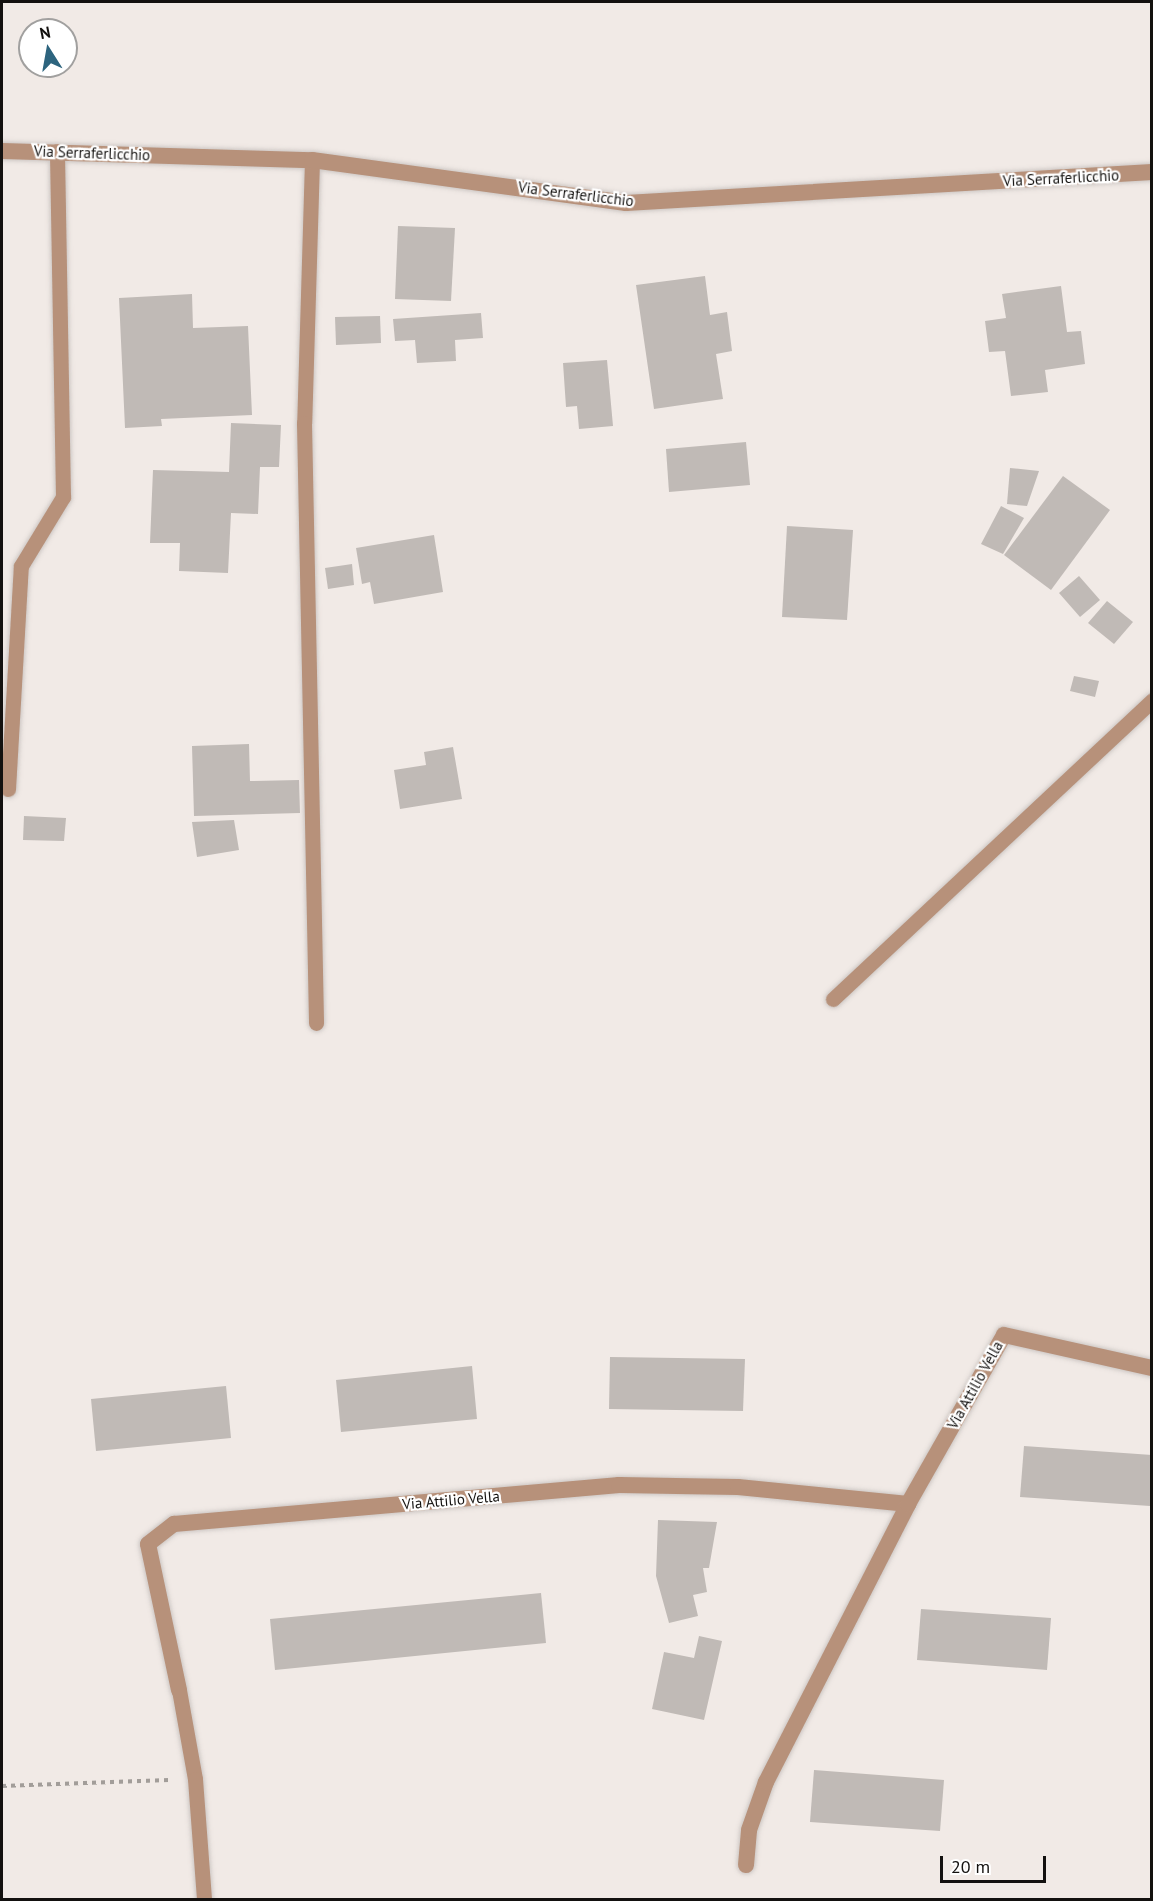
<!DOCTYPE html>
<style>
body{margin:0}
#map{position:relative;width:1153px;height:1901px;overflow:hidden;background:#f1eae6;font-family:"PT Sans",sans-serif}
div>[style]{position:absolute}
.building>*{inset:0;background:#c0bab6}
.path>*{height:4px;margin-top:-2px;transform-origin:0;background:repeating-linear-gradient(90deg,#a29d99 0 4.5px,transparent 0 9px)}
.roads{filter:drop-shadow(0 0 2px #cdc7c4) drop-shadow(0 0 2px #cdc7c4)}
.service>*{height:15px;margin:-7.5px;padding:0 7.5px;transform-origin:7.5px;border-radius:7.5px;background:#b7917a}
.minor>*{height:16px;margin:-8px;padding:0 8px;transform-origin:8px;border-radius:8px;background:#b7917a}
span{translate:-50% -50%;white-space:nowrap;text-align:center;line-height:1.15;-webkit-text-stroke:4.5px #fff;paint-order:stroke}
.street-label{font-size:15px;color:#13110f}
.frame{position:absolute;inset:0;border:3px solid #13110f;pointer-events:none}
.north{position:absolute;left:18px;top:18px;width:60px;height:60px;box-sizing:border-box;background:#fff;border:2px solid #a1a09f;border-radius:50%;rotate:349deg;font-size:16px;font-weight:700;line-height:24px;text-align:center;color:#13110f}
.north::after{content:'';display:block;margin:auto;width:21px;height:27px;background:#2d647e;clip-path:polygon(50% 0,100% 100%,50% 72%,0 100%)}
.scale{position:absolute;left:940px;top:1856px;width:106px;height:27px;box-sizing:border-box;border:3px solid #13110f;border-top:0;padding-left:8px;font-size:18px;line-height:21px;white-space:nowrap;color:#13110f;-webkit-text-stroke:4px #fff;paint-order:stroke}
</style>
<div id="map">
<div class="building">
<div style="clip-path:polygon(398px 226px,455px 228px,451px 301px,395px 299px)"></div>
<div style="clip-path:polygon(705px 276px,710px 315px,727px 312px,732px 351px,716px 354px,723px 399px,654px 409px,636px 285px)"></div>
<div style="clip-path:polygon(1061px 286px,1067px 332px,1081px 331px,1085px 364px,1045px 370px,1048px 392px,1011px 396px,1005px 351px,989px 352px,985px 321px,1006px 318px,1002px 294px)"></div>
<div style="clip-path:polygon(192px 294px,193px 328px,248px 326px,252px 415px,161px 419px,162px 426px,125px 428px,119px 298px)"></div>
<div style="clip-path:polygon(481px 313px,483px 338px,455px 340px,456px 361px,417px 363px,415px 340px,395px 341px,393px 319px)"></div>
<div style="clip-path:polygon(380px 316px,381px 343px,336px 345px,335px 317px)"></div>
<div style="clip-path:polygon(607px 360px,613px 426px,579px 429px,577px 406px,566px 407px,563px 363px)"></div>
<div style="clip-path:polygon(231px 423px,281px 425px,279px 467px,260px 467px,258px 514px,231px 513px,228px 573px,179px 571px,180px 543px,150px 543px,153px 470px,229px 472px)"></div>
<div style="clip-path:polygon(746px 442px,750px 485px,669px 492px,666px 449px)"></div>
<div style="clip-path:polygon(1010px 468px,1039px 471px,1027px 506px,1007px 504px)"></div>
<div style="clip-path:polygon(1063px 476px,1110px 510px,1051px 590px,1004px 555px)"></div>
<div style="clip-path:polygon(1001px 506px,1024px 518px,1003px 554px,981px 544px)"></div>
<div style="clip-path:polygon(787px 526px,853px 530px,847px 620px,782px 617px)"></div>
<div style="clip-path:polygon(434px 535px,443px 592px,374px 604px,370px 582px,362px 584px,356px 548px)"></div>
<div style="clip-path:polygon(352px 564px,354px 585px,328px 589px,325px 568px)"></div>
<div style="clip-path:polygon(1079px 576px,1100px 600px,1080px 617px,1059px 593px)"></div>
<div style="clip-path:polygon(1107px 601px,1133px 622px,1114px 644px,1088px 623px)"></div>
<div style="clip-path:polygon(1074px 676px,1099px 681px,1095px 697px,1070px 691px)"></div>
<div style="clip-path:polygon(249px 744px,250px 781px,299px 780px,300px 813px,194px 816px,192px 746px)"></div>
<div style="clip-path:polygon(453px 747px,462px 799px,400px 809px,394px 770px,426px 765px,424px 752px)"></div>
<div style="clip-path:polygon(24px 816px,66px 818px,64px 841px,23px 840px)"></div>
<div style="clip-path:polygon(234px 820px,239px 850px,197px 857px,192px 822px)"></div>
<div style="clip-path:polygon(610px 1357px,745px 1359px,743px 1411px,609px 1409px)"></div>
<div style="clip-path:polygon(472px 1366px,477px 1419px,341px 1432px,336px 1380px)"></div>
<div style="clip-path:polygon(226px 1386px,231px 1438px,96px 1451px,91px 1399px)"></div>
<div style="clip-path:polygon(1024px 1446px,1152px 1455px,1150px 1506px,1020px 1497px)"></div>
<div style="clip-path:polygon(658px 1520px,717px 1522px,709px 1568px,703px 1568px,707px 1592px,693px 1595px,698px 1616px,669px 1623px,656px 1576px)"></div>
<div style="clip-path:polygon(541px 1593px,546px 1643px,275px 1670px,270px 1619px)"></div>
<div style="clip-path:polygon(921px 1609px,1051px 1618px,1047px 1670px,917px 1660px)"></div>
<div style="clip-path:polygon(699px 1636px,722px 1641px,704px 1720px,652px 1709px,664px 1652px,694px 1658px)"></div>
<div style="clip-path:polygon(814px 1770px,944px 1780px,940px 1831px,810px 1822px)"></div>
</div>
<div class="path">
<div style="left:2px;top:1786px;width:167px;rotate:-2.1deg"></div>
</div>
<div class="roads">
<div class="service">
<div style="left:312px;top:160px;width:263px;rotate:91.7deg"></div>
<div style="left:304px;top:423px;width:600px;rotate:88.85deg"></div>
<div style="left:8px;top:789px;width:223px;rotate:-86.7deg"></div>
<div style="left:21px;top:566px;width:81px;rotate:-58.7deg"></div>
<div style="left:63px;top:497px;width:346px;rotate:-91deg"></div>
<div style="left:833px;top:999px;width:437px;rotate:-43.1deg"></div>
<div style="left:179px;top:1690px;width:90px;rotate:79.8deg"></div>
<div style="left:195px;top:1779px;width:121px;rotate:85.7deg"></div>
</div>
<div class="minor">
<div style="left:2px;top:151px;width:310px;rotate:1.7deg"></div>
<div style="left:312px;top:160px;width:317px;rotate:7.8deg"></div>
<div style="left:626px;top:203px;width:527px;rotate:-3.37deg"></div>
<div style="left:179px;top:1690px;width:149px;rotate:-102deg"></div>
<div style="left:148px;top:1544px;width:33px;rotate:-38deg"></div>
<div style="left:174px;top:1524px;width:447px;rotate:-5deg"></div>
<div style="left:619px;top:1485px;width:119px;rotate:1deg"></div>
<div style="left:738px;top:1487px;width:171px;rotate:5.7deg"></div>
<div style="left:746px;top:1865px;width:35px;rotate:-85deg"></div>
<div style="left:749px;top:1830px;width:51px;rotate:-70.5deg"></div>
<div style="left:766px;top:1782px;width:312px;rotate:-62.9deg"></div>
<div style="left:908px;top:1504px;width:194px;rotate:-60.4deg"></div>
<div style="left:1004px;top:1335px;width:152px;rotate:12.6deg"></div>
</div>
</div>
<div class="street-label">
<span style="left:92px;top:153px;rotate:2deg">Via Serraferlicchio</span>
<span style="left:1061px;top:178px;rotate:-3deg">Via Serraferlicchio</span>
<span style="left:576px;top:194px;rotate:7deg">Via Serraferlicchio</span>
<span style="left:975px;top:1385px;rotate:-61deg">Via Attilio Vella</span>
<span style="left:451px;top:1500px;rotate:-5deg">Via Attilio Vella</span>
</div>
<div class="frame"></div>
<div class="north">N</div>
<div class="scale">20 m</div>
</div>
